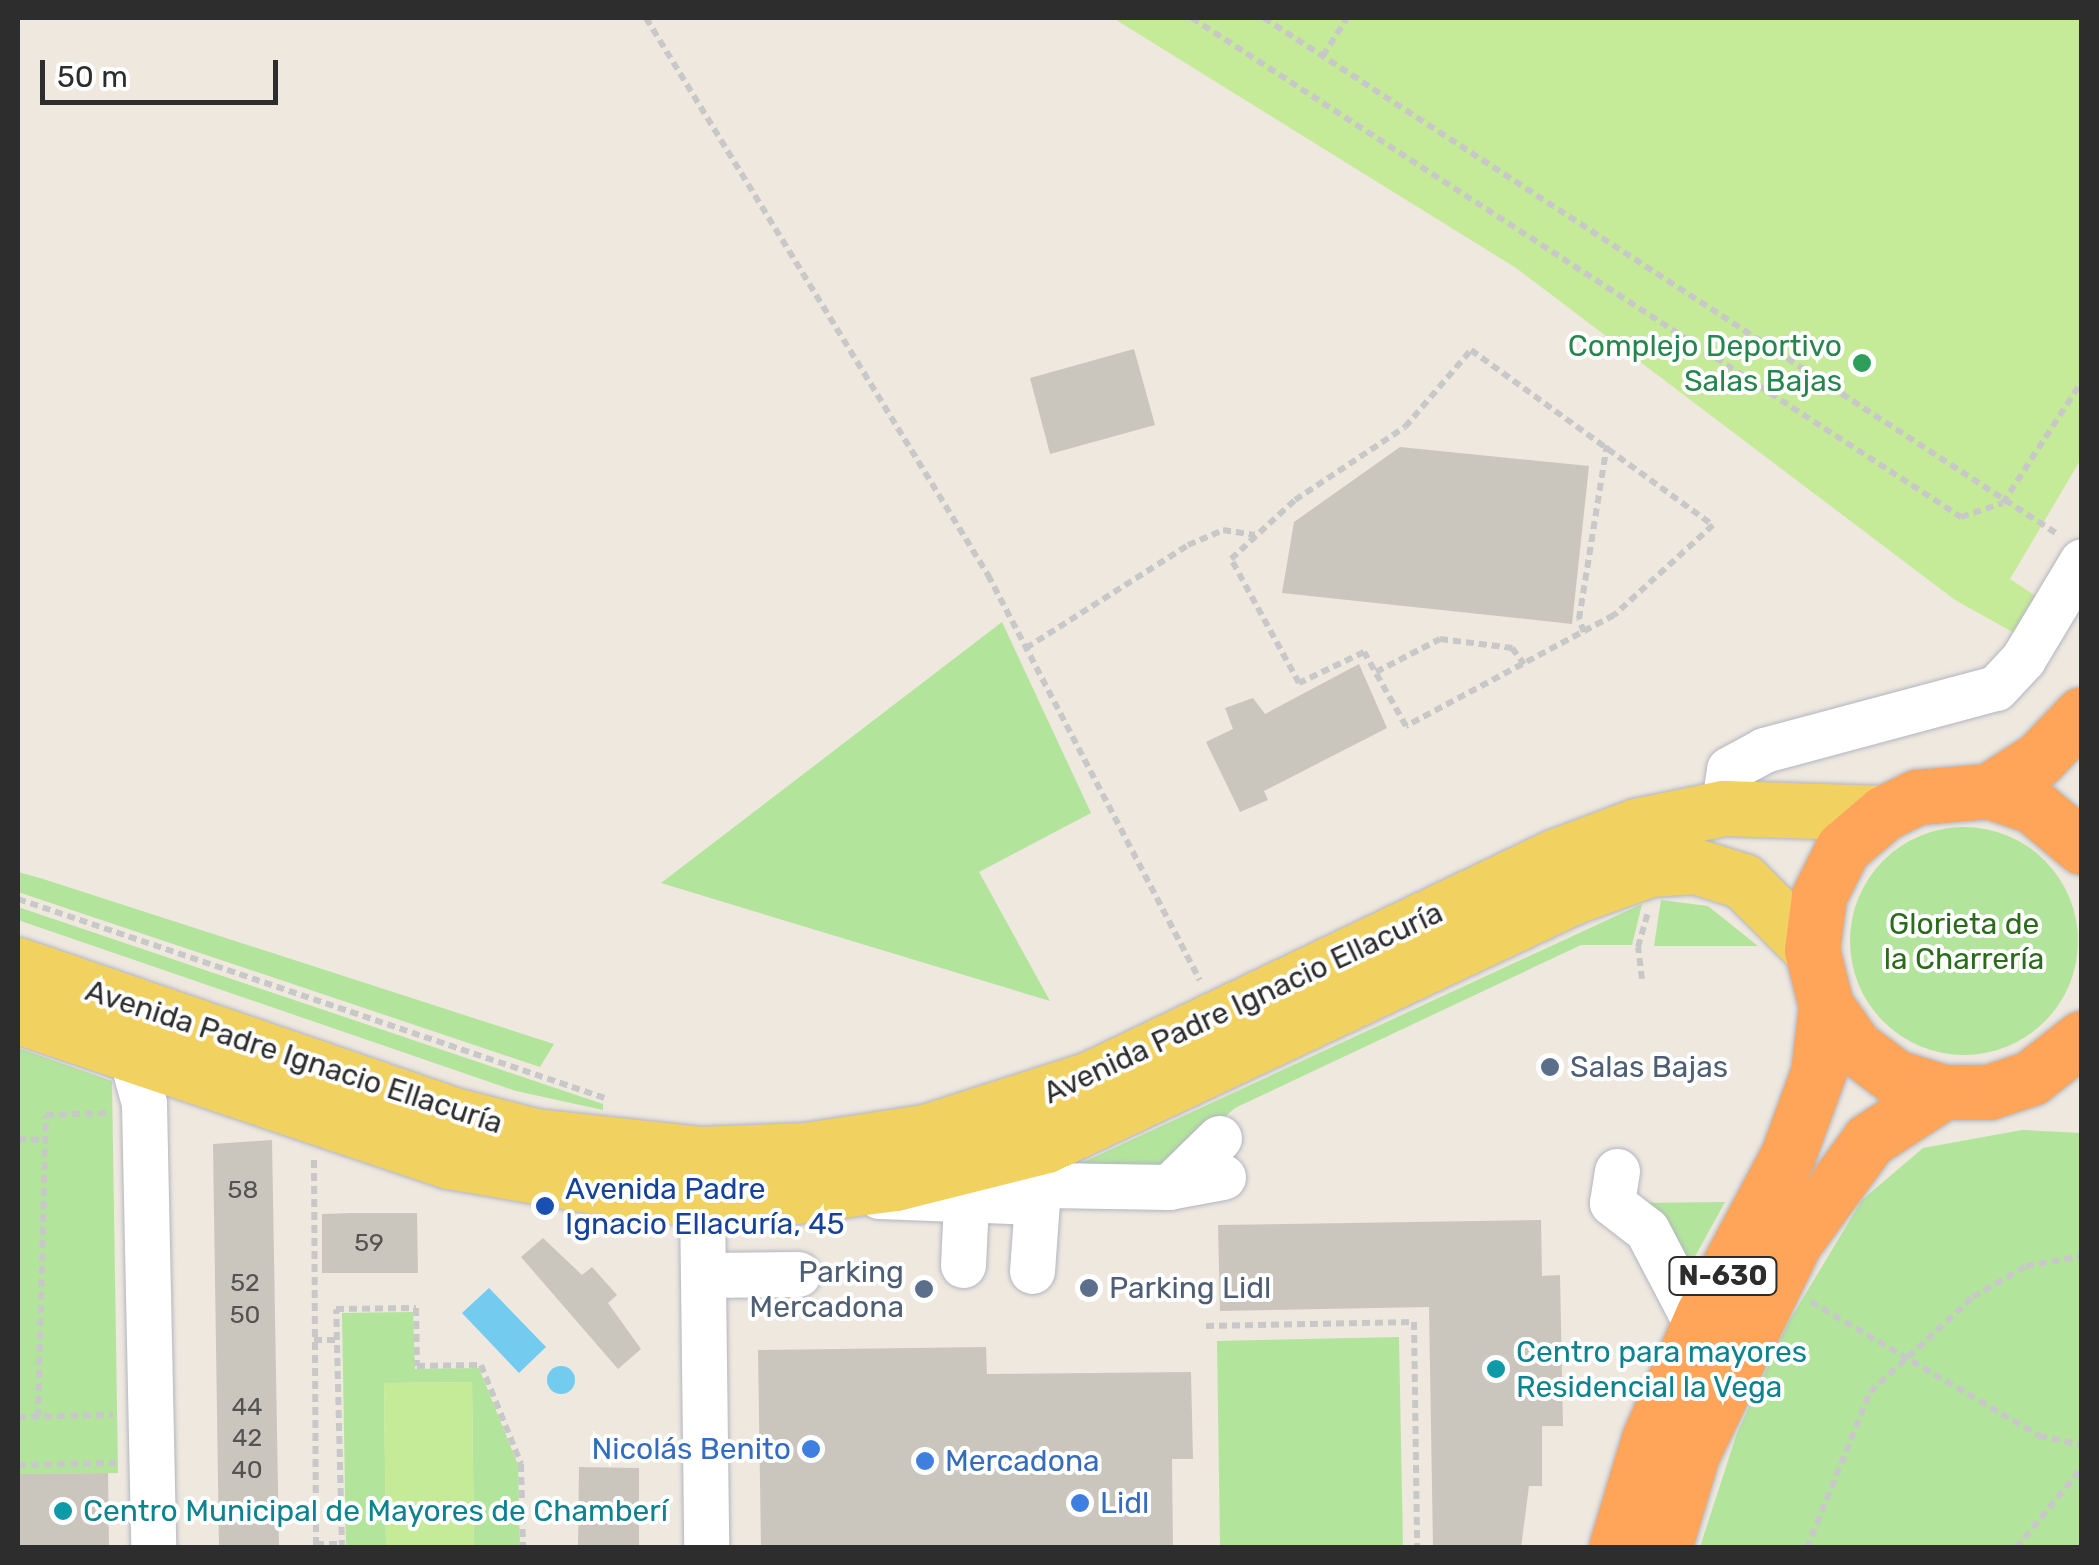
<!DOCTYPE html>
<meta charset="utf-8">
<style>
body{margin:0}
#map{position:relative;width:2099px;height:1565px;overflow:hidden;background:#eee8df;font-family:Rubik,sans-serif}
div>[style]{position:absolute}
.green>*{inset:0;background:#b3e49c}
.round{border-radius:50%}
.pitch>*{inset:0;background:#c6eb98}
.water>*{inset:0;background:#73ccef}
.building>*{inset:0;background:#cac6be}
.path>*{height:6px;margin-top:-3px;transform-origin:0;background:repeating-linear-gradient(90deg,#c8c8c8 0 8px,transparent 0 13px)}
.roads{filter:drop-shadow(0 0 2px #b3b5c0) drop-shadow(0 0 2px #b3b5c0)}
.minor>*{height:45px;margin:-22.5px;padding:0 22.5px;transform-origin:22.5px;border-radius:22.5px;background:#fff}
.major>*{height:55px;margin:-27.5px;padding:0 27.5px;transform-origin:27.5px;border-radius:27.5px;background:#f1d261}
.highway>*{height:55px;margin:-27.5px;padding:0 27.5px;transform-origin:27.5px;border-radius:27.5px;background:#fea55a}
.dots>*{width:28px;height:28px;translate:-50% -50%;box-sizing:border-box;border:5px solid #fff;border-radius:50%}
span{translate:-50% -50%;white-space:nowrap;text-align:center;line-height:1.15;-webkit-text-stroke:8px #fff;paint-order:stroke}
.number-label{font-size:25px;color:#545351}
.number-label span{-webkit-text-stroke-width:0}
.shield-label span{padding:2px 8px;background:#fff;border:2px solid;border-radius:8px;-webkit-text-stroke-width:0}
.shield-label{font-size:28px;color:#2d2d2d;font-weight:700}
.leisure-label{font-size:30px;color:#27864d}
.right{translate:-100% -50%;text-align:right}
.park-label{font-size:30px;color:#2a6c1b}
.street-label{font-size:30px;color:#2d2d2d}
.service-label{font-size:30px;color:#4e5e75}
.left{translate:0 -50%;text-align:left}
.transit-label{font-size:30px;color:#164399}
.culture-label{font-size:30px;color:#0d838f}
.shop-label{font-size:30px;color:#366cbe}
.frame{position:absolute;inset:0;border:20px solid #2d2d2d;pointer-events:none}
.scale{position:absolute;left:40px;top:60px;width:238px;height:45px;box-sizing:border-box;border:5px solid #2d2d2d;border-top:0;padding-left:12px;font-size:30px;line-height:35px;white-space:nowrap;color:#2d2d2d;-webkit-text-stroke:8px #fff;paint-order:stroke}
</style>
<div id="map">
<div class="green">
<div style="clip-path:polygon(1002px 622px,1091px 813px,979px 872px,1050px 1001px,661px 883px)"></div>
<div class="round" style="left:1850px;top:827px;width:228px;height:228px"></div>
<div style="clip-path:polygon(18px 872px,40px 878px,554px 1044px,540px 1067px,18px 892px)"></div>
<div style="clip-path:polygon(1661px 900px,1708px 906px,1758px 946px,1654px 946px)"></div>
<div style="clip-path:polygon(1642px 904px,1632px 945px,1581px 945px,1235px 1108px,1159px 1174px,1064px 1171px)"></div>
<div style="clip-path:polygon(18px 907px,603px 1104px,603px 1110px,516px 1091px,18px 920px)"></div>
<div style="clip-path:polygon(18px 1048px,112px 1081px,118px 1473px,18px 1474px)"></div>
<div style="clip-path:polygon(2022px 1130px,2081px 1133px,2081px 1547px,1700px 1547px,1737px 1433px,1788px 1323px,1862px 1200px,1923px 1148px)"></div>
<div style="clip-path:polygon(1725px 1202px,1686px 1273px,1633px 1203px)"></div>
<div style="clip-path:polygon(413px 1312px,415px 1369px,479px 1368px,518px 1465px,520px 1547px,474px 1547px,472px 1382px,384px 1383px,386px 1547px,346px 1547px,342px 1313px)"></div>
<div style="clip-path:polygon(1399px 1337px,1403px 1547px,1220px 1547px,1217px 1341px)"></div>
</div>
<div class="pitch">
<div style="clip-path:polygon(1113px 18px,2081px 18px,2081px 459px,2010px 579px,2040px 599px,2016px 634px,1955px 600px,1516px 268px)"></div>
<div style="clip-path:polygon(472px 1382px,474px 1547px,386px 1547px,384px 1383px)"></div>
</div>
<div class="water">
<div style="clip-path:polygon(489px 1288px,546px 1347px,519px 1373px,462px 1313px)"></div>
<div class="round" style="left:547px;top:1366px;width:28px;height:28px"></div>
</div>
<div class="building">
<div style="clip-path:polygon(1134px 349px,1155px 425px,1050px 454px,1030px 378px)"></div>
<div style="clip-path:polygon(1400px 447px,1589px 466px,1572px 624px,1282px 593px,1294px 522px)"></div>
<div style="clip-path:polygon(1359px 664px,1387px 728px,1264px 791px,1268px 800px,1240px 812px,1206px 742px,1233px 729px,1225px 708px,1253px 698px,1265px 714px)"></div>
<div style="clip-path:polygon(272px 1140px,279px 1548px,219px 1548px,213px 1144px)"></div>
<div style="clip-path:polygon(353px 1213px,417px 1213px,418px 1273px,322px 1273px,322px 1214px)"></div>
<div style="clip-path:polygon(1541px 1220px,1542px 1276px,1560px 1275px,1563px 1426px,1542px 1426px,1542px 1486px,1529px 1486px,1521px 1548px,1433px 1548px,1429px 1307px,1220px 1311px,1218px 1225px)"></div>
<div style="clip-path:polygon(543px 1238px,582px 1275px,592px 1267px,617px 1295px,608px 1303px,641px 1349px,618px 1369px,521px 1257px)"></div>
<div style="clip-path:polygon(986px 1347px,987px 1374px,1191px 1372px,1193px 1459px,1172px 1459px,1173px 1548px,761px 1548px,758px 1350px)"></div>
<div style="clip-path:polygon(579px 1467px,639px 1468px,639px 1548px,578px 1548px)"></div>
<div style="clip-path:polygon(108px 1473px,109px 1548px,18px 1548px,18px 1474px)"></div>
</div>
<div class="path">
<div style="left:646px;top:18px;width:654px;rotate:58.45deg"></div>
<div style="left:988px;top:575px;width:457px;rotate:62.4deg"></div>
<div style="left:1192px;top:18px;width:917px;rotate:32.98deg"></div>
<div style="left:1961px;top:517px;width:44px;rotate:-18.4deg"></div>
<div style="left:2003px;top:503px;width:145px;rotate:-57.1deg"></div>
<div style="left:1264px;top:18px;width:948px;rotate:33.04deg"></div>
<div style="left:1323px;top:56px;width:45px;rotate:-57.7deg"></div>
<div style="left:1471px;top:350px;width:299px;rotate:35.9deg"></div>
<div style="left:1713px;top:525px;width:134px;rotate:137.7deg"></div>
<div style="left:1614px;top:615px;width:236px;rotate:151.9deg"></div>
<div style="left:1406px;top:726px;width:85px;rotate:-119.6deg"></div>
<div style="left:1364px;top:652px;width:72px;rotate:154.5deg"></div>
<div style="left:1299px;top:683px;width:141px;rotate:-118.7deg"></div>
<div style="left:1231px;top:559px;width:87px;rotate:-42.7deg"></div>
<div style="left:1295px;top:500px;width:132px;rotate:-33.6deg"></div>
<div style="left:1405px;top:427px;width:101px;rotate:-49.4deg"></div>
<div style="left:1584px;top:632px;width:14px;rotate:-111deg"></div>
<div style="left:1579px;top:619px;width:176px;rotate:-80.9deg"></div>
<div style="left:1026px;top:648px;width:192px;rotate:-32.4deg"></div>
<div style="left:1188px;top:545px;width:38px;rotate:-23deg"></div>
<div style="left:1223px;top:530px;width:32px;rotate:9deg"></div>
<div style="left:1376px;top:672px;width:72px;rotate:-27.3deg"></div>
<div style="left:1440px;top:639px;width:73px;rotate:7.1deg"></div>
<div style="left:1512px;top:648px;width:20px;rotate:53deg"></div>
<div style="left:18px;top:899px;width:623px;rotate:18.73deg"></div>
<div style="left:1642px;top:979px;width:32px;rotate:-97deg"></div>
<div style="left:1638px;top:947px;width:35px;rotate:-74deg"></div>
<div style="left:18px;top:1139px;width:28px;rotate:2deg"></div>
<div style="left:314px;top:1160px;width:388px;rotate:89.7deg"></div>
<div style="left:1811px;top:1302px;width:264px;rotate:30.4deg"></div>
<div style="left:2039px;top:1436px;width:44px;rotate:11.8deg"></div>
<div style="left:1206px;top:1326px;width:208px;rotate:-1.1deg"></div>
<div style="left:1414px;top:1322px;width:226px;rotate:89.2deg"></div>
<div style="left:314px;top:1340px;width:23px"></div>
<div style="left:18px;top:1417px;width:95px;rotate:-1.2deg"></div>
<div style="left:38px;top:1417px;width:302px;rotate:-88.5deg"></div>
<div style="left:46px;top:1115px;width:64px;rotate:-1.8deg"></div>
<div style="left:18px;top:1465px;width:98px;rotate:-1.2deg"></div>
<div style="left:316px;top:1544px;width:26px"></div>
<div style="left:342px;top:1548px;width:239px;rotate:-91.4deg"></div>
<div style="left:336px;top:1309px;width:80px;rotate:-0.7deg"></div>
<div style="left:416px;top:1308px;width:58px;rotate:89deg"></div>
<div style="left:417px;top:1366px;width:64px;rotate:-0.9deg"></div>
<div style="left:481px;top:1365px;width:107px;rotate:68deg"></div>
<div style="left:521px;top:1464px;width:84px;rotate:88.6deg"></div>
<div style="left:1807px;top:1548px;width:168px;rotate:-68deg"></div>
<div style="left:1870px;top:1392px;width:140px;rotate:-42.7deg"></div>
<div style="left:1973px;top:1297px;width:61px;rotate:-30.3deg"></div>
<div style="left:2026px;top:1266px;width:57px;rotate:-10.1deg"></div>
<div style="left:2016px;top:1548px;width:104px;rotate:-50.5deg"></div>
</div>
<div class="roads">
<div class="minor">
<div style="left:1723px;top:808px;width:39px;rotate:-81deg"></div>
<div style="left:1729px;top:769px;width:40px;rotate:-28deg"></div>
<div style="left:1764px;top:750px;width:240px;rotate:-15deg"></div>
<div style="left:1996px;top:688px;width:40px;rotate:-47deg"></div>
<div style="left:2023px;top:659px;width:114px;rotate:-59deg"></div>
<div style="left:130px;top:1053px;width:52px;rotate:74.4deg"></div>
<div style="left:144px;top:1103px;width:445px;rotate:88.8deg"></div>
<div style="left:1617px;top:1171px;width:32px;rotate:99deg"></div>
<div style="left:1612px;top:1203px;width:44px;rotate:37.6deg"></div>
<div style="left:1647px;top:1230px;width:90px;rotate:62.3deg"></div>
<div style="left:1689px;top:1310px;width:15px;rotate:20deg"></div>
<div style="left:1047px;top:1185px;width:122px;rotate:0.9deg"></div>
<div style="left:1169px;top:1187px;width:55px;rotate:-10.5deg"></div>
<div style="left:1169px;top:1187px;width:70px;rotate:-44.4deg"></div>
<div style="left:879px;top:1196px;width:158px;rotate:2.2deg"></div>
<div style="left:702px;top:1199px;width:349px;rotate:89.3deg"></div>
<div style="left:963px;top:1265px;width:64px;rotate:-87.3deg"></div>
<div style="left:1032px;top:1271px;width:69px;rotate:-85.9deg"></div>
<div style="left:1037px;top:1202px;width:27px;rotate:-68deg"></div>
<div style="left:703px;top:1275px;width:95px;rotate:-0.6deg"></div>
</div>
<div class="major">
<div style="left:18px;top:965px;width:464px;rotate:19deg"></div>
<div style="left:457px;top:1116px;width:81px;rotate:14.4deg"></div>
<div style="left:535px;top:1136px;width:167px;rotate:6.2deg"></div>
<div style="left:701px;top:1154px;width:105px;rotate:-2.2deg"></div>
<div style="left:806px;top:1150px;width:120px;rotate:-8.6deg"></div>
<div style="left:925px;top:1132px;width:173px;rotate:-17.8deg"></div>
<div style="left:1090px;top:1079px;width:514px;rotate:-25.57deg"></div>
<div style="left:1554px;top:857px;width:88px;rotate:-20.7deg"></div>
<div style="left:1636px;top:826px;width:89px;rotate:-11.7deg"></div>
<div style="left:1723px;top:808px;width:161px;rotate:1.8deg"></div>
<div style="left:18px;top:1016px;width:454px;rotate:18.6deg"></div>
<div style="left:448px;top:1161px;width:207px;rotate:9.7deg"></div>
<div style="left:652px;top:1196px;width:143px"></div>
<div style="left:795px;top:1196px;width:101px;rotate:-7.4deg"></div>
<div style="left:895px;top:1183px;width:156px;rotate:-14.1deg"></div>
<div style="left:1046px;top:1145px;width:584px;rotate:-25.25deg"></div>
<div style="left:1574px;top:896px;width:81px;rotate:-19.6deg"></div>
<div style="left:1650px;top:869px;width:45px;rotate:-3.8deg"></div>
<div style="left:1695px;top:866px;width:50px;rotate:17.4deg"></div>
<div style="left:1743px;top:881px;width:98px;rotate:45deg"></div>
</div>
<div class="highway">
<div style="left:1989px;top:791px;width:59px;rotate:-32.6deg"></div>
<div style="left:2039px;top:759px;width:62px;rotate:-46.3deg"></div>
<div style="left:2082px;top:847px;width:64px;rotate:-140.1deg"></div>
<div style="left:2033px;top:806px;width:46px;rotate:-161.2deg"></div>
<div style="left:1989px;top:791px;width:72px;rotate:175.2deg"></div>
<div style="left:1917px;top:797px;width:37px;rotate:154deg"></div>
<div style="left:1884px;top:813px;width:54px;rotate:139.5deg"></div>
<div style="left:1843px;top:848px;width:54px;rotate:116.6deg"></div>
<div style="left:1819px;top:896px;width:54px;rotate:97.4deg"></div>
<div style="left:1812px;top:950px;width:58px;rotate:76deg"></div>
<div style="left:1826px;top:1006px;width:50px;rotate:54.7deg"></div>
<div style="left:1855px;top:1047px;width:50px;rotate:36.9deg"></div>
<div style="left:1895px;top:1077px;width:50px;rotate:17.4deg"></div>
<div style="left:1943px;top:1092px;width:46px"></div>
<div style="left:1989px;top:1092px;width:44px;rotate:-18.4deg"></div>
<div style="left:2031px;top:1078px;width:65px;rotate:-38.1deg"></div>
<div style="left:1616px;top:1548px;width:114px;rotate:-73.2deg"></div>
<div style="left:1649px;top:1439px;width:135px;rotate:-66.5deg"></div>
<div style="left:1703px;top:1315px;width:181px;rotate:-62deg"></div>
<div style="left:1788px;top:1155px;width:87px;rotate:-69.9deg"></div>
<div style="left:1818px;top:1073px;width:67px;rotate:-83.2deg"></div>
<div style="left:1664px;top:1548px;width:98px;rotate:-73.4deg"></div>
<div style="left:1692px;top:1454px;width:234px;rotate:-64.2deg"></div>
<div style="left:1794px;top:1243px;width:127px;rotate:-53.9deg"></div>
<div style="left:1869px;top:1140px;width:88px;rotate:-33deg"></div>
</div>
</div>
<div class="dots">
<div style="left:1862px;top:363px;background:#2e9e5b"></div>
<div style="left:1550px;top:1067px;background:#5c6f8a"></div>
<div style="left:545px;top:1206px;background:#1a4fb4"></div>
<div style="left:1089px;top:1288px;background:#5c6f8a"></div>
<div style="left:924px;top:1289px;background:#5c6f8a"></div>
<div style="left:1496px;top:1369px;background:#0f9aa8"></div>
<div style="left:811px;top:1449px;background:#3f7fe0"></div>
<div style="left:925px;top:1461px;background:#3f7fe0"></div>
<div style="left:1080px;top:1503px;background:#3f7fe0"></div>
<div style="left:63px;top:1511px;background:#0f9aa8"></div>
</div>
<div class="number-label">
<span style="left:243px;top:1190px">58</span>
<span style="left:369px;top:1243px">59</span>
<span style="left:245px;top:1283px">52</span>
<span style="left:245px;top:1315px">50</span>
<span style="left:247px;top:1407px">44</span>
<span style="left:247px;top:1438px">42</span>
<span style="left:247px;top:1470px">40</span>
</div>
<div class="shield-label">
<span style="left:1723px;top:1276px">N-630</span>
</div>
<div class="leisure-label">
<span class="right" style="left:1842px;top:363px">Complejo Deportivo<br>Salas Bajas</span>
</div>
<div class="park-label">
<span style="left:1964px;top:941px">Glorieta de<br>la Charrería</span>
</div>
<div class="street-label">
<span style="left:1243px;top:1003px;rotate:-25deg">Avenida Padre Ignacio Ellacuría</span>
<span style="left:294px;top:1057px;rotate:18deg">Avenida Padre Ignacio Ellacuría</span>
</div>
<div class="service-label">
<span class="left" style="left:1570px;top:1067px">Salas Bajas</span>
<span class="right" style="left:904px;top:1289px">Parking<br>Mercadona</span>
<span class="left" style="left:1109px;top:1288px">Parking Lidl</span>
</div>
<div class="transit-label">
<span class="left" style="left:565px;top:1206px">Avenida Padre<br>Ignacio Ellacuría, 45</span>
</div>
<div class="culture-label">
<span class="left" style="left:1516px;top:1369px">Centro para mayores<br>Residencial la Vega</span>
<span class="left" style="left:83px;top:1511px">Centro Municipal de Mayores de Chamberí</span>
</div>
<div class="shop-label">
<span class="right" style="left:791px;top:1449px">Nicolás Benito</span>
<span class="left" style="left:945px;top:1461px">Mercadona</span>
<span class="left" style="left:1100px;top:1503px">Lidl</span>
</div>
<div class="frame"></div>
<div class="scale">50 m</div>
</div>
